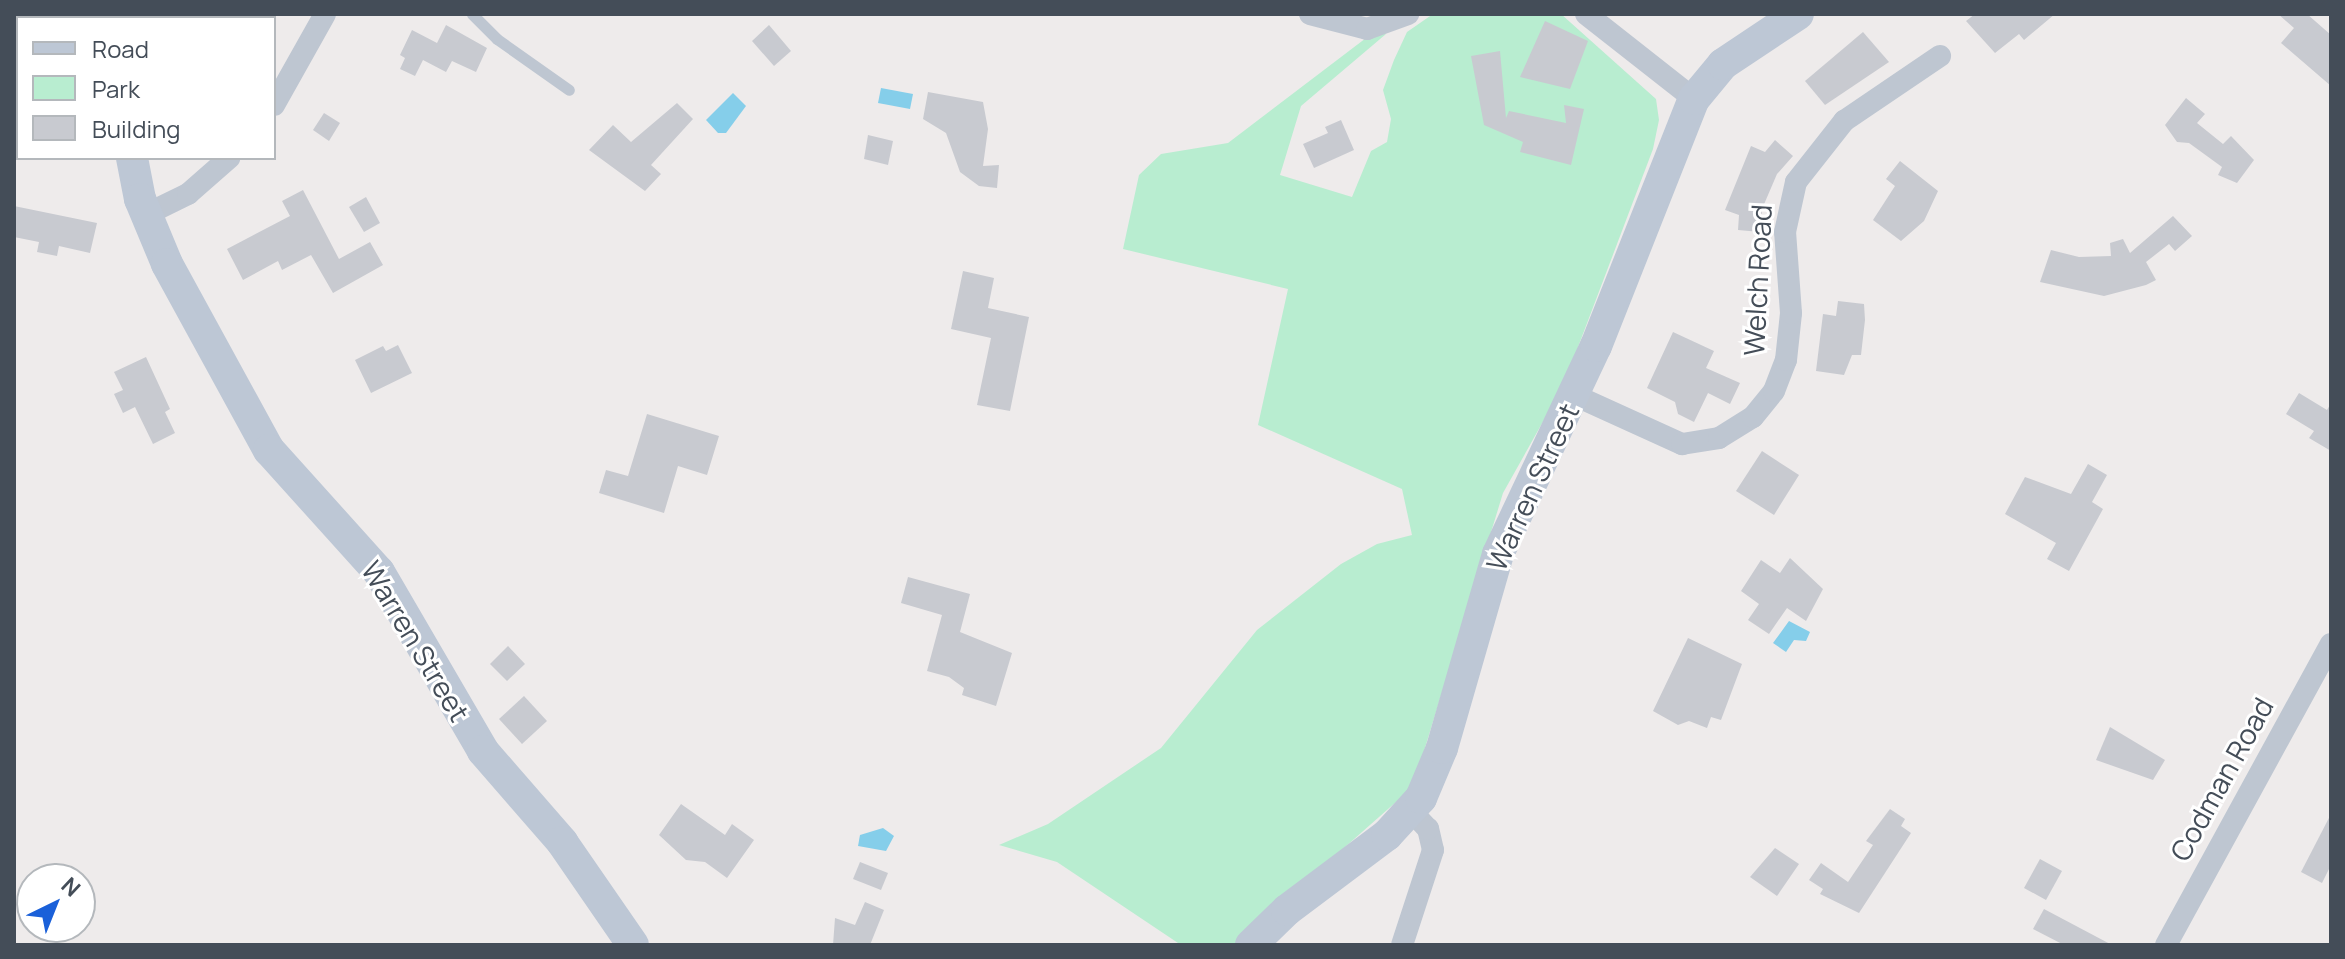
<!DOCTYPE html>
<style>
body{margin:0}
#map{position:relative;width:2345px;height:959px;overflow:hidden;background:#eeebeb;font-family:Manrope,sans-serif}
div>[style]{position:absolute}
.green>*{inset:0;background:#b8edd0}
.water>*{inset:0;background:#85ceea}
.building>*{inset:0;background:#c8cad0}
.lane>*{height:11px;margin:-5.5px;padding:0 5.5px;transform-origin:5.5px;border-radius:5.5px;background:#bec6d1}
.street>*{height:22px;margin:-11px;padding:0 11px;transform-origin:11px;border-radius:11px;background:#bec6d1}
.secondary>*{height:32px;margin:-16px;padding:0 16px;transform-origin:16px;border-radius:16px;background:#bdc7d5}
span{translate:-50% -50%;white-space:nowrap;text-align:center;line-height:1.15;-webkit-text-stroke:6px #fff;paint-order:stroke}
.street-label{font-size:28px;color:#444d58}
.frame{position:absolute;inset:0;border:16px solid #444d58;pointer-events:none}
.legend{position:absolute;left:16px;top:16px;width:260px;height:144px;box-sizing:border-box;background:#fff;border:2px solid #b4b8bc;margin:0;padding:10px 14px;list-style:none;font-size:24px;color:#444d58}
.legend li{display:flex;align-items:center;gap:16px;height:40px}
.legend b{width:40px;border:2px solid #b4b8bc}
.north{position:absolute;left:16px;top:863px;width:80px;height:80px;box-sizing:border-box;background:#fff;border:2px solid #b4b8bc;border-radius:50%;rotate:43deg;font-size:22px;font-weight:700;line-height:32px;text-align:center;color:#444d58}
.north::after{content:'';display:block;margin:auto;width:28px;height:36px;background:#1a60d9;clip-path:polygon(50% 0,100% 100%,50% 72%,0 100%)}
</style>
<div id="map">
<div class="green">
<div style="clip-path:polygon(1433px 14px,1561px 14px,1656px 99px,1659px 120px,1653px 149px,1564px 384px,1503px 493px,1413px 787px,1234px 945px,1181px 945px,1057px 862px,999px 845px,1048px 824px,1161px 748px,1257px 630px,1341px 564px,1377px 544px,1412px 535px,1402px 489px,1258px 425px,1288px 289px,1123px 249px,1139px 175px,1161px 154px,1228px 143px,1370px 35px,1386px 34px,1301px 106px,1280px 175px,1352px 197px,1371px 151px,1387px 142px,1391px 119px,1383px 90px,1394px 60px,1407px 32px)"></div>
</div>
<div class="water">
<div style="clip-path:polygon(881px 88px,913px 94px,910px 109px,878px 103px)"></div>
<div style="clip-path:polygon(733px 93px,746px 106px,726px 133px,718px 133px,706px 120px)"></div>
<div style="clip-path:polygon(1789px 621px,1810px 632px,1806px 641px,1794px 640px,1786px 652px,1773px 643px)"></div>
<div style="clip-path:polygon(883px 828px,894px 836px,886px 851px,858px 846px,860px 835px)"></div>
</div>
<div class="building">
<div style="clip-path:polygon(1975px 14px,2055px 14px,2024px 40px,2019px 34px,1995px 53px,1966px 21px)"></div>
<div style="clip-path:polygon(2278px 14px,2307px 14px,2331px 35px,2331px 86px,2281px 43px,2294px 28px)"></div>
<div style="clip-path:polygon(1545px 21px,1588px 41px,1570px 89px,1520px 77px)"></div>
<div style="clip-path:polygon(446px 25px,487px 48px,476px 72px,452px 61px,446px 72px,423px 60px,415px 76px,400px 69px,405px 58px,400px 55px,412px 30px,437px 43px)"></div>
<div style="clip-path:polygon(769px 25px,791px 51px,774px 66px,752px 41px)"></div>
<div style="clip-path:polygon(1863px 32px,1889px 62px,1825px 105px,1805px 81px)"></div>
<div style="clip-path:polygon(1500px 51px,1506px 118px,1509px 111px,1566px 123px,1564px 105px,1584px 109px,1571px 165px,1520px 152px,1523px 142px,1484px 125px,1471px 56px)"></div>
<div style="clip-path:polygon(928px 92px,983px 102px,988px 129px,983px 166px,999px 165px,997px 188px,979px 186px,960px 172px,946px 133px,923px 119px)"></div>
<div style="clip-path:polygon(2186px 98px,2205px 114px,2197px 123px,2223px 144px,2231px 136px,2254px 160px,2237px 183px,2218px 175px,2222px 167px,2189px 143px,2177px 142px,2165px 125px)"></div>
<div style="clip-path:polygon(677px 103px,693px 119px,651px 165px,661px 174px,645px 191px,589px 150px,613px 125px,631px 142px)"></div>
<div style="clip-path:polygon(324px 113px,340px 123px,329px 141px,313px 130px)"></div>
<div style="clip-path:polygon(1341px 120px,1354px 150px,1314px 168px,1303px 144px,1328px 133px,1325px 127px)"></div>
<div style="clip-path:polygon(868px 135px,893px 141px,888px 165px,864px 159px)"></div>
<div style="clip-path:polygon(1775px 140px,1793px 156px,1777px 174px,1762px 209px,1760px 232px,1738px 230px,1739px 215px,1725px 210px,1751px 146px,1765px 152px)"></div>
<div style="clip-path:polygon(1900px 161px,1938px 191px,1924px 221px,1901px 241px,1873px 220px,1895px 186px,1886px 179px)"></div>
<div style="clip-path:polygon(303px 190px,339px 259px,370px 242px,383px 265px,333px 293px,311px 255px,282px 270px,278px 261px,243px 280px,227px 249px,290px 216px,282px 201px)"></div>
<div style="clip-path:polygon(366px 197px,380px 223px,364px 232px,349px 207px)"></div>
<div style="clip-path:polygon(14px 206px,97px 223px,90px 253px,59px 246px,57px 256px,37px 252px,39px 242px,14px 237px)"></div>
<div style="clip-path:polygon(2173px 216px,2192px 236px,2175px 251px,2169px 244px,2146px 262px,2156px 280px,2146px 285px,2104px 296px,2040px 282px,2051px 250px,2079px 257px,2111px 256px,2110px 243px,2123px 239px,2130px 253px)"></div>
<div style="clip-path:polygon(963px 271px,994px 278px,988px 308px,1029px 317px,1010px 411px,977px 405px,991px 338px,951px 329px)"></div>
<div style="clip-path:polygon(1838px 301px,1864px 304px,1865px 320px,1861px 355px,1852px 355px,1844px 375px,1816px 371px,1823px 314px,1836px 316px)"></div>
<div style="clip-path:polygon(1673px 332px,1714px 351px,1706px 368px,1740px 383px,1730px 404px,1708px 393px,1694px 422px,1678px 414px,1675px 402px,1647px 388px)"></div>
<div style="clip-path:polygon(398px 345px,412px 373px,371px 393px,355px 360px,383px 346px,386px 351px)"></div>
<div style="clip-path:polygon(146px 357px,170px 409px,165px 412px,175px 433px,153px 444px,135px 407px,123px 413px,114px 394px,123px 390px,114px 372px)"></div>
<div style="clip-path:polygon(2299px 393px,2327px 410px,2331px 403px,2331px 451px,2309px 438px,2314px 431px,2286px 414px)"></div>
<div style="clip-path:polygon(647px 414px,719px 436px,707px 475px,678px 466px,664px 513px,599px 493px,606px 470px,628px 476px)"></div>
<div style="clip-path:polygon(1762px 451px,1799px 475px,1774px 515px,1736px 491px)"></div>
<div style="clip-path:polygon(2088px 464px,2107px 475px,2092px 502px,2103px 509px,2069px 571px,2047px 559px,2056px 543px,2005px 514px,2025px 477px,2071px 494px)"></div>
<div style="clip-path:polygon(1790px 558px,1823px 589px,1806px 621px,1787px 608px,1769px 634px,1748px 620px,1759px 604px,1741px 591px,1761px 560px,1780px 573px)"></div>
<div style="clip-path:polygon(908px 577px,970px 594px,960px 632px,1012px 653px,996px 706px,962px 695px,964px 688px,949px 677px,927px 671px,942px 615px,901px 603px)"></div>
<div style="clip-path:polygon(1688px 638px,1742px 664px,1721px 720px,1711px 717px,1707px 728px,1689px 721px,1678px 725px,1653px 711px)"></div>
<div style="clip-path:polygon(508px 646px,525px 664px,507px 681px,490px 664px)"></div>
<div style="clip-path:polygon(524px 696px,547px 721px,522px 744px,499px 719px)"></div>
<div style="clip-path:polygon(2110px 727px,2165px 760px,2153px 780px,2096px 760px)"></div>
<div style="clip-path:polygon(681px 804px,725px 835px,732px 824px,754px 840px,727px 878px,705px 862px,686px 860px,659px 835px)"></div>
<div style="clip-path:polygon(1890px 809px,1905px 819px,1901px 826px,1911px 833px,1859px 913px,1820px 894px,1823px 889px,1809px 880px,1821px 863px,1848px 882px,1873px 845px,1866px 841px)"></div>
<div style="clip-path:polygon(2331px 814px,2331px 865px,2322px 883px,2301px 872px)"></div>
<div style="clip-path:polygon(1775px 848px,1799px 864px,1777px 896px,1750px 877px)"></div>
<div style="clip-path:polygon(2040px 859px,2062px 871px,2046px 900px,2024px 888px)"></div>
<div style="clip-path:polygon(860px 862px,888px 873px,881px 890px,853px 879px)"></div>
<div style="clip-path:polygon(865px 902px,884px 910px,870px 945px,833px 945px,835px 918px,855px 925px)"></div>
<div style="clip-path:polygon(2044px 909px,2112px 945px,2064px 945px,2033px 929px)"></div>
</div>
<div class="lane">
<div style="left:472px;top:14px;width:35px;rotate:45deg"></div>
<div style="left:497px;top:39px;width:88px;rotate:35.3deg"></div>
</div>
<div class="street">
<div style="left:1310px;top:14px;width:59px;rotate:14.7deg"></div>
<div style="left:1367px;top:29px;width:44px;rotate:-20.1deg"></div>
<div style="left:1586px;top:14px;width:137px;rotate:38.2deg"></div>
<div style="left:274px;top:105px;width:104px;rotate:-60.7deg"></div>
<div style="left:14px;top:130px;width:6px;rotate:-45deg"></div>
<div style="left:145px;top:215px;width:48px;rotate:-26deg"></div>
<div style="left:188px;top:194px;width:55px;rotate:-41.3deg"></div>
<div style="left:1574px;top:395px;width:119px;rotate:24.4deg"></div>
<div style="left:1682px;top:444px;width:37px;rotate:-9deg"></div>
<div style="left:1719px;top:438px;width:40px;rotate:-32deg"></div>
<div style="left:1753px;top:417px;width:33px;rotate:-51deg"></div>
<div style="left:1774px;top:391px;width:33px;rotate:-69deg"></div>
<div style="left:1786px;top:360px;width:47px;rotate:-83.9deg"></div>
<div style="left:1791px;top:313px;width:81px;rotate:-94.2deg"></div>
<div style="left:1785px;top:232px;width:51px;rotate:-77.6deg"></div>
<div style="left:1796px;top:182px;width:78px;rotate:-51.8deg"></div>
<div style="left:1844px;top:121px;width:116px;rotate:-34.1deg"></div>
<div style="left:1402px;top:945px;width:100px;rotate:-71.9deg"></div>
<div style="left:1433px;top:850px;width:22px;rotate:-103deg"></div>
<div style="left:1428px;top:829px;width:25px;rotate:-133deg"></div>
<div style="left:2166px;top:945px;width:343px;rotate:-61.3deg"></div>
</div>
<div class="secondary">
<div style="left:64px;top:14px;width:5px;rotate:53deg"></div>
<div style="left:132px;top:158px;width:42px;rotate:79deg"></div>
<div style="left:140px;top:199px;width:70px;rotate:67.4deg"></div>
<div style="left:167px;top:264px;width:212px;rotate:61.3deg"></div>
<div style="left:269px;top:450px;width:164px;rotate:48deg"></div>
<div style="left:379px;top:572px;width:207px;rotate:59.8deg"></div>
<div style="left:483px;top:751px;width:121px;rotate:49deg"></div>
<div style="left:562px;top:842px;width:125px;rotate:55.4deg"></div>
<div style="left:1251px;top:945px;width:50px;rotate:-44.2deg"></div>
<div style="left:1287px;top:910px;width:125px;rotate:-36.9deg"></div>
<div style="left:1387px;top:835px;width:50px;rotate:-47.4deg"></div>
<div style="left:1421px;top:798px;width:54px;rotate:-67.2deg"></div>
<div style="left:1442px;top:748px;width:202px;rotate:-73.9deg"></div>
<div style="left:1498px;top:554px;width:230px;rotate:-64.8deg"></div>
<div style="left:1596px;top:346px;width:266px;rotate:-68.4deg"></div>
<div style="left:1694px;top:99px;width:45px;rotate:-50.4deg"></div>
<div style="left:1723px;top:64px;width:90px;rotate:-33.7deg"></div>
</div>
<div class="street-label">
<span style="left:1757px;top:280px;rotate:-87deg">Welch Road</span>
<span style="left:1532px;top:487px;rotate:-65deg">Warren Street</span>
<span style="left:416px;top:641px;rotate:59deg">Warren Street</span>
<span style="left:2221px;top:779px;rotate:-61deg">Codman Road</span>
</div>
<div class="frame"></div>
<ul class="legend">
<li><b style="height:10px;background:#bdc7d5"></b>Road</li>
<li><b style="height:22px;background:#b8edd0"></b>Park</li>
<li><b style="height:22px;background:#c8cad0"></b>Building</li>
</ul>
<div class="north">N</div>
</div>
